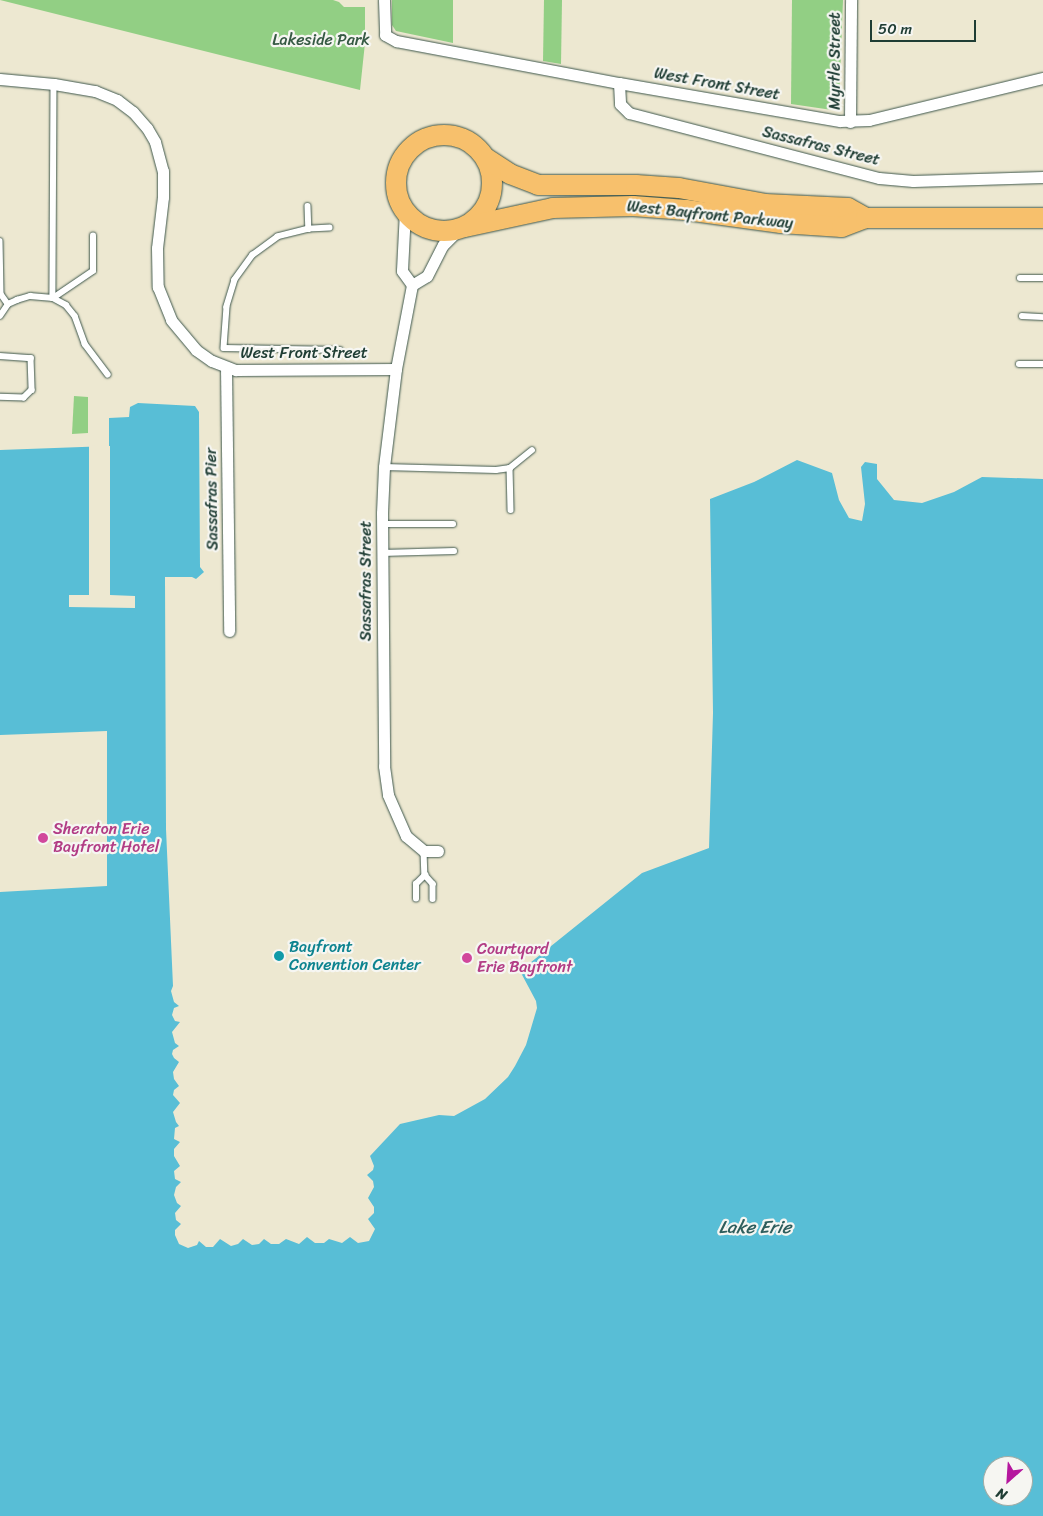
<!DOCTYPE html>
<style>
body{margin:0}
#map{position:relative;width:1043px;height:1516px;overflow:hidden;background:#ede8d1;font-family:Sriracha,sans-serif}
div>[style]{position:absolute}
.green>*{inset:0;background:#92cf84}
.water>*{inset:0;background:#58bed6}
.pier>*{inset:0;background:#ede8d1}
.roads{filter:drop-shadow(0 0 1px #3e574c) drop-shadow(0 0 1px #3e574c)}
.lane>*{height:5.5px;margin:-2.75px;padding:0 2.75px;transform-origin:2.75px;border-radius:2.75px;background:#fff}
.street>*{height:11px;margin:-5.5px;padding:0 5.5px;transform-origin:5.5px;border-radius:5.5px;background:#fff}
.highway>*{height:20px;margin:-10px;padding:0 10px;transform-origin:10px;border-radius:10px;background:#f7c06c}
.highway>.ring{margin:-10px;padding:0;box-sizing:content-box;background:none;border:20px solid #f7c06c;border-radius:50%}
.dots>*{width:14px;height:14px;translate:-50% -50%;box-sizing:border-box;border:2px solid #f6f6f2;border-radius:50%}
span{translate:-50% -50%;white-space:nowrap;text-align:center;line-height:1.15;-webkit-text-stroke:4.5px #f6f6f2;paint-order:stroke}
.park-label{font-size:16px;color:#365a44}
.street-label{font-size:16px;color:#1f3d34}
.hotel-label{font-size:16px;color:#b23c85}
.left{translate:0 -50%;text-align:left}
.culture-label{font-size:16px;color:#0d838f}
.water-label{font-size:18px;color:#2d5d5c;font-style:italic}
.north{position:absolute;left:983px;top:1456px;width:50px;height:50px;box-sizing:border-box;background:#f6f6f2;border:1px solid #a0aca6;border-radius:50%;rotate:206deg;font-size:14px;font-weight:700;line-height:20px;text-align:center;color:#1f3d34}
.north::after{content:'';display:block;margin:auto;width:18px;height:22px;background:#b5179e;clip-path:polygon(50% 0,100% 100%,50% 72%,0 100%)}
.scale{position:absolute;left:870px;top:20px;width:106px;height:22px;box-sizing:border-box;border:2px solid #1f3d34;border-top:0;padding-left:6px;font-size:15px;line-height:18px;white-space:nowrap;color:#1f3d34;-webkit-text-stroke:4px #f6f6f2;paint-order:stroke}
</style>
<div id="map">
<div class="green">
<div style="clip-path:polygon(0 0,333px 0,339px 2px,344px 7px,365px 7px,365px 43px,360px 90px)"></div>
<div style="clip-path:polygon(392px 0,453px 0,453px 43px,396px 31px,392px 25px)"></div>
<div style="clip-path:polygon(544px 0,562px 0,561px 64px,543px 61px)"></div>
<div style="clip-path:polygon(792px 0,843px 0,839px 103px,832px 110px,791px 104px)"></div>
<div style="clip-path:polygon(74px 396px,88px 397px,88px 433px,72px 434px)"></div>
</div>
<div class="water">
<div style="clip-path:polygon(evenodd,138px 403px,195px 406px,199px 412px,200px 567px,204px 572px,196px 579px,192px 577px,165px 577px,166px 829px,173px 986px,171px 991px,174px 1002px,179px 1006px,174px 1008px,172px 1015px,175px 1021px,180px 1022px,172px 1032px,175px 1043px,179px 1046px,173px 1050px,172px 1054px,174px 1058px,179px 1062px,173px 1072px,174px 1079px,179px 1086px,174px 1090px,173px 1095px,180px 1103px,173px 1112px,176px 1122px,179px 1126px,175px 1128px,174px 1139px,180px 1142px,174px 1149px,174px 1156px,180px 1166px,174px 1171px,175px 1179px,181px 1182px,176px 1187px,174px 1195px,177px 1203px,181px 1206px,175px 1213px,176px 1220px,181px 1224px,175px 1230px,175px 1235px,179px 1244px,188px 1248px,197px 1245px,199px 1241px,206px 1247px,213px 1247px,220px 1239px,231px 1246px,238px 1244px,243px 1239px,252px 1245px,259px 1244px,264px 1239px,271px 1244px,279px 1244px,286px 1239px,299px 1244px,307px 1237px,315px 1243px,324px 1243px,329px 1239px,342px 1243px,350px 1237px,358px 1243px,369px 1241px,375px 1229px,368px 1219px,374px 1213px,374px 1207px,368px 1198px,374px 1187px,373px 1181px,367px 1175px,373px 1170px,374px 1166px,370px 1156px,400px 1124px,439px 1115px,454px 1116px,485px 1099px,508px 1077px,515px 1066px,526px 1045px,537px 1008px,536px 1001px,520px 971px,642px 873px,709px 848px,713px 713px,710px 499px,754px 482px,797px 460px,832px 473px,839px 500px,849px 518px,862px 521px,865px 504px,861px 467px,865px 462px,877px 464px,877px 479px,894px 500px,922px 503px,954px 492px,982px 477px,1043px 479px,1043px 1516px,0 1516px,0 892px,107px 886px,107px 731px,0 735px,0 450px,109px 446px,109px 418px,129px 417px,130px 407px,138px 403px,993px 1466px,1023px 1466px,1023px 1496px,993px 1496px,993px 1466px)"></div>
</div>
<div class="pier">
<div style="clip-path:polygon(89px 445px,110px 446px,110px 595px,135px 596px,135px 608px,69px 607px,69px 595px,89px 595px)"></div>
</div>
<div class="roads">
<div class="lane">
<div style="left:54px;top:84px;width:214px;rotate:90.3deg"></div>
<div style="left:53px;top:298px;width:15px;rotate:28deg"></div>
<div style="left:66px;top:305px;width:14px;rotate:51deg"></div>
<div style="left:75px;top:316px;width:30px;rotate:70deg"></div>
<div style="left:85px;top:344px;width:38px;rotate:53deg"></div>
<div style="left:308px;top:206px;width:23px;rotate:88deg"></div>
<div style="left:330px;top:228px;width:21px;rotate:177deg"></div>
<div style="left:309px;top:229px;width:32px;rotate:166deg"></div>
<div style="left:278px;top:237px;width:31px;rotate:144deg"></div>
<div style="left:253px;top:255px;width:31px;rotate:126deg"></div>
<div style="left:235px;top:280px;width:28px;rotate:107deg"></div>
<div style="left:227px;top:307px;width:41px;rotate:94.2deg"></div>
<div style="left:224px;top:348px;width:116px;rotate:1deg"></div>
<div style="left:0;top:241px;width:53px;rotate:88.9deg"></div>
<div style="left:1px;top:294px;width:12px;rotate:55deg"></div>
<div style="left:1020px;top:278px;width:23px"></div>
<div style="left:0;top:316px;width:14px;rotate:-56deg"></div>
<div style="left:8px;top:304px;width:10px;rotate:-24deg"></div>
<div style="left:17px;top:300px;width:14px;rotate:-17deg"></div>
<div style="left:30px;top:296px;width:23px;rotate:5deg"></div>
<div style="left:53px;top:298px;width:48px;rotate:-34deg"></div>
<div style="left:93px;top:271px;width:35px;rotate:-90deg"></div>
<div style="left:1022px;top:316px;width:21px;rotate:3deg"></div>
<div style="left:0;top:356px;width:31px;rotate:4deg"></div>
<div style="left:31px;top:358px;width:32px;rotate:88deg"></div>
<div style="left:32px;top:390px;width:11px;rotate:135deg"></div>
<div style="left:24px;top:398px;width:24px;rotate:-178deg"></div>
<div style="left:1019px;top:364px;width:24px"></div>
<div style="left:384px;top:467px;width:112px;rotate:1.5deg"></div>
<div style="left:496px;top:470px;width:14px;rotate:-8deg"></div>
<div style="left:510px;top:468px;width:28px;rotate:-39deg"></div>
<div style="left:510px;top:468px;width:42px;rotate:88.6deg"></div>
<div style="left:382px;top:524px;width:71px"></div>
<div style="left:382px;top:553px;width:72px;rotate:-1.6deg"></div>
<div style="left:424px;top:851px;width:24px;rotate:88deg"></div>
<div style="left:425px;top:875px;width:12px;rotate:48deg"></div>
<div style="left:433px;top:884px;width:15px;rotate:90deg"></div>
<div style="left:416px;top:899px;width:15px;rotate:-90deg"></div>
<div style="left:416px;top:884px;width:13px;rotate:-45deg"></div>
</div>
<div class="street">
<div style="left:384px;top:0;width:35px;rotate:88deg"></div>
<div style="left:385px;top:35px;width:13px;rotate:29deg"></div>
<div style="left:396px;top:41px;width:227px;rotate:10.7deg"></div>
<div style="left:619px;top:83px;width:224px;rotate:9.8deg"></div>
<div style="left:840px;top:121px;width:29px;rotate:-2deg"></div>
<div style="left:869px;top:120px;width:179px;rotate:-13.6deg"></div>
<div style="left:0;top:79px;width:54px;rotate:5.3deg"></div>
<div style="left:54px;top:84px;width:42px;rotate:9.7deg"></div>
<div style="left:95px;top:91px;width:24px;rotate:22deg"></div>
<div style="left:117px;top:100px;width:20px;rotate:37deg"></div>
<div style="left:133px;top:112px;width:21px;rotate:49deg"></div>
<div style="left:147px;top:128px;width:16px;rotate:60deg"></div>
<div style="left:155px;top:142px;width:30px;rotate:75deg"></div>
<div style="left:163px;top:171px;width:26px;rotate:90deg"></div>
<div style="left:163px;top:197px;width:51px;rotate:96.7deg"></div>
<div style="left:157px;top:248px;width:39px;rotate:89deg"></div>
<div style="left:158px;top:287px;width:35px;rotate:68deg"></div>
<div style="left:171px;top:320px;width:39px;rotate:50deg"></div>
<div style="left:196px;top:350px;width:19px;rotate:35deg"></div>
<div style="left:212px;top:361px;width:26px;rotate:21deg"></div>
<div style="left:236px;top:370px;width:160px;rotate:-0.4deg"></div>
<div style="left:619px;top:83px;width:21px;rotate:87deg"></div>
<div style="left:620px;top:104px;width:13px;rotate:45deg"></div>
<div style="left:629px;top:113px;width:258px;rotate:14.6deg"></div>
<div style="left:879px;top:178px;width:34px;rotate:5deg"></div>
<div style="left:913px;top:181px;width:130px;rotate:-1.8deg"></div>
<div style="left:850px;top:122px;width:122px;rotate:-89.5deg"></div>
<div style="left:405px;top:211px;width:60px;rotate:92.9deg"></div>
<div style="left:402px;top:271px;width:17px;rotate:54deg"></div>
<div style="left:412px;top:285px;width:86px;rotate:100.8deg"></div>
<div style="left:396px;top:369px;width:99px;rotate:97deg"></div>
<div style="left:384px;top:467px;width:46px;rotate:92.5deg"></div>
<div style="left:382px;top:513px;width:253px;rotate:89.5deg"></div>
<div style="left:384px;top:766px;width:29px;rotate:82deg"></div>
<div style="left:388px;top:795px;width:45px;rotate:66.3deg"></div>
<div style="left:406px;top:836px;width:23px;rotate:40deg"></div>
<div style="left:424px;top:851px;width:14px"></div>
<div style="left:412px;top:285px;width:17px;rotate:-31deg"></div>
<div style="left:427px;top:276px;width:35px;rotate:-63deg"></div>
<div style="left:443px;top:245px;width:23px;rotate:-45deg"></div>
<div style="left:226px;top:367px;width:264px;rotate:89.3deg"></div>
</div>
<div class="highway">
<div class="ring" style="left:396px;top:135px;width:76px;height:76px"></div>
<div style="left:487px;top:159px;width:27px;rotate:33deg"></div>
<div style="left:510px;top:174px;width:30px;rotate:21deg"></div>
<div style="left:538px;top:185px;width:98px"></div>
<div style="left:636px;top:185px;width:43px;rotate:4deg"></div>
<div style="left:679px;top:188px;width:87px;rotate:10.5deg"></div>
<div style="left:765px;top:204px;width:83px;rotate:2.8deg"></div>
<div style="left:848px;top:208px;width:21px;rotate:29deg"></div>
<div style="left:465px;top:227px;width:90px;rotate:-12.2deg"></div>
<div style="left:553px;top:208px;width:80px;rotate:-1.4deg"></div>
<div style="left:633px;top:206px;width:53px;rotate:4.3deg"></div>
<div style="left:686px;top:210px;width:96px;rotate:7.8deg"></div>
<div style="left:781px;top:223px;width:61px;rotate:3.8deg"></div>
<div style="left:842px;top:227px;width:26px;rotate:-21deg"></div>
<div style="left:866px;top:218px;width:177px"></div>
</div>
</div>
<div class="dots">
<div style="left:43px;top:838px;background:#d1479c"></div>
<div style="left:279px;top:956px;background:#0f9aa8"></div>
<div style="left:467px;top:958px;background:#d1479c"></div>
</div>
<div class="park-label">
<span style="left:321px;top:40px">Lakeside Park</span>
</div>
<div class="street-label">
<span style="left:835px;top:61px;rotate:-90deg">Myrtle Street</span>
<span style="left:717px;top:84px;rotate:10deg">West Front Street</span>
<span style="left:821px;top:146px;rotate:14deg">Sassafras Street</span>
<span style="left:710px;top:215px;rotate:6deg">West Bayfront Parkway</span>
<span style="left:304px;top:353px">West Front Street</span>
<span style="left:212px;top:499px;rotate:-91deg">Sassafras Pier</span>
<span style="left:366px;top:581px;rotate:-90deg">Sassafras Street</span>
</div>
<div class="hotel-label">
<span class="left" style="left:53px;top:838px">Sheraton Erie<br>Bayfront Hotel</span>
<span class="left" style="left:477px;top:958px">Courtyard<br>Erie Bayfront</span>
</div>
<div class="culture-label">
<span class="left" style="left:289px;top:956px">Bayfront<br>Convention Center</span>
</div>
<div class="water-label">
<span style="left:755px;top:1227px">Lake Erie</span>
</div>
<div class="north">N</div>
<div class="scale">50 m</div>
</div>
